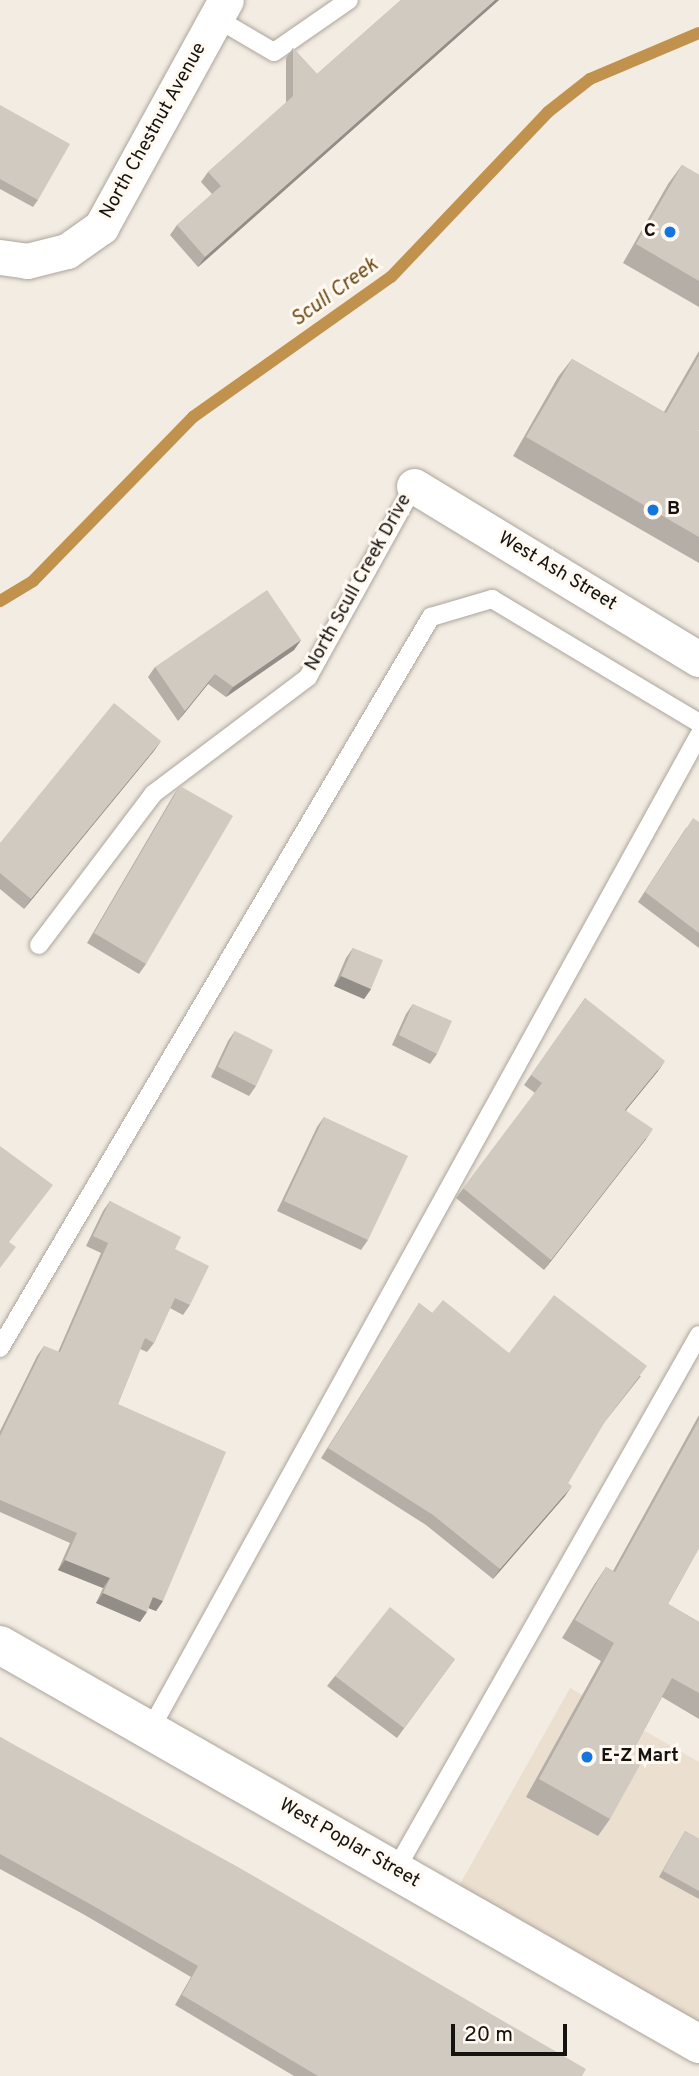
<!DOCTYPE html>
<style>
body{margin:0}
#map{position:relative;width:699px;height:2076px;overflow:hidden;background:#f3ece2;font-family:Overpass,sans-serif}
div>[style]{position:absolute}
.built>*{inset:0;background:#ebdfcf}
.stream>*{height:12px;margin:-6px;padding:0 6px;transform-origin:6px;border-radius:6px;background:#c0924d}
.roads{filter:drop-shadow(0 0 2px #aca59c) drop-shadow(0 0 2px #aca59c)}
.service>*{height:18px;margin:-9px;padding:0 9px;transform-origin:9px;border-radius:9px;background:#fff}
.minor>*{height:35px;margin:-17.5px;padding:0 17.5px;transform-origin:17.5px;border-radius:17.5px;background:#fff}
.tertiary>*{height:38px;margin:-19px;padding:0 19px;transform-origin:19px;border-radius:19px;background:#fff}
.wall>*{inset:0;background:#b4aea6}
.shaded-wall>*{inset:0;background:#928d87}
.building>*{inset:0;background:#d1cac1}
.dots>*{width:19px;height:19px;translate:-50% -50%;box-sizing:border-box;border:4px solid #fff9f1;border-radius:50%}
span{translate:-50% -50%;white-space:nowrap;text-align:center;line-height:1.15;-webkit-text-stroke:6px #fff9f1;paint-order:stroke}
.street-label{font-size:19px;color:#151310}
.poi-label{font-size:19px;color:#151310;font-weight:700}
.right{translate:-100% -50%;text-align:right}
.left{translate:0 -50%;text-align:left}
.water-label{font-size:21px;color:#6c4b17;font-style:italic}
.scale{position:absolute;left:451px;top:2024px;width:116px;height:32px;box-sizing:border-box;border:4px solid #151310;border-top:0;padding-left:9px;font-size:21px;line-height:24px;white-space:nowrap;color:#151310;-webkit-text-stroke:5px #fff9f1;paint-order:stroke}
</style>
<div id="map">
<div class="built">
<div style="clip-path:polygon(570px 1688px,699px 1762px,699px 2044px,450px 1902px)"></div>
</div>
<div class="stream">
<div style="left:0;top:601px;width:39px;rotate:-31deg"></div>
<div style="left:33px;top:581px;width:229px;rotate:-45.7deg"></div>
<div style="left:193px;top:417px;width:242px;rotate:-35.3deg"></div>
<div style="left:391px;top:277px;width:228px;rotate:-46.4deg"></div>
<div style="left:548px;top:112px;width:53px;rotate:-38.2deg"></div>
<div style="left:590px;top:79px;width:118px;rotate:-22.9deg"></div>
</div>
<div class="roads">
<div class="service">
<div style="left:216px;top:18px;width:67px;rotate:30.4deg"></div>
<div style="left:274px;top:52px;width:91px;rotate:-34.7deg"></div>
<div style="left:39px;top:945px;width:189px;rotate:-52.9deg"></div>
<div style="left:153px;top:794px;width:194px;rotate:-37deg"></div>
<div style="left:308px;top:677px;width:218px;rotate:-61deg"></div>
<div style="left:0;top:1348px;width:849px;rotate:-59.48deg"></div>
<div style="left:431px;top:617px;width:64px;rotate:-16.4deg"></div>
<div style="left:492px;top:599px;width:241px;rotate:30.9deg"></div>
<div style="left:150px;top:1730px;width:1136px;rotate:-61.11deg"></div>
<div style="left:395px;top:1871px;width:616px;rotate:-60.44deg"></div>
</div>
<div class="minor">
<div style="left:0;top:257px;width:27px;rotate:8deg"></div>
<div style="left:27px;top:261px;width:41px;rotate:-14deg"></div>
<div style="left:67px;top:251px;width:42px;rotate:-35.2deg"></div>
<div style="left:101px;top:227px;width:259px;rotate:-61.2deg"></div>
<div style="left:414px;top:486px;width:333px;rotate:31.3deg"></div>
</div>
<div class="tertiary">
<div style="left:0;top:1645px;width:805px;rotate:29.72deg"></div>
</div>
</div>
<div class="wall">
<div style="clip-path:polygon(401px 0,499px 0,198px 267px,170px 235px,177px 225px,212px 194px,201px 182px,208px 172px,286px 103px,286px 58px,293px 48px,317px 74px)"></div>
<div style="clip-path:polygon(0 105px,38px 200px,33px 207px,0 189px)"></div>
<div style="clip-path:polygon(682px 165px,699px 175px,699px 307px,623px 263px,668px 184px)"></div>
<div style="clip-path:polygon(699px 351px,699px 429px,698px 431px,699px 432px,699px 563px,513px 456px,558px 377px,572px 359px,664px 412px)"></div>
<div style="clip-path:polygon(301px 640px,294px 650px,226px 697px,208px 684px,178px 721px,148px 677px,155px 667px)"></div>
<div style="clip-path:polygon(161px 741px,24px 909px,0 889px,0 843px)"></div>
<div style="clip-path:polygon(180px 786px,146px 964px,139px 974px,87px 943px,173px 796px)"></div>
<div style="clip-path:polygon(699px 822px,699px 948px,638px 902px,686px 828px)"></div>
<div style="clip-path:polygon(353px 948px,371px 989px,364px 999px,334px 986px,346px 958px)"></div>
<div style="clip-path:polygon(585px 998px,658px 1071px,626px 1110px,646px 1139px,544px 1270px,456px 1198px,535px 1093px,524px 1085px)"></div>
<div style="clip-path:polygon(413px 1004px,437px 1054px,430px 1064px,392px 1045px,406px 1014px)"></div>
<div style="clip-path:polygon(235px 1031px,256px 1086px,249px 1096px,211px 1077px,228px 1041px)"></div>
<div style="clip-path:polygon(324px 1117px,368px 1240px,361px 1250px,277px 1211px,317px 1127px)"></div>
<div style="clip-path:polygon(110px 1201px,175px 1249px,190px 1305px,183px 1315px,170px 1308px,154px 1343px,147px 1352px,140px 1349px,118px 1404px,163px 1601px,156px 1611px,148px 1608px,140px 1622px,96px 1603px,103px 1588px,58px 1570px,70px 1543px,0 1512px,0 1431px,37px 1356px,44px 1346px,58px 1352px,101px 1253px,86px 1246px,103px 1211px)"></div>
<div style="clip-path:polygon(419px 1303px,432px 1313px,509px 1353px,641px 1376px,603px 1424px,568px 1483px,565px 1496px,493px 1579px,426px 1525px,321px 1458px)"></div>
<div style="clip-path:polygon(699px 1415px,699px 1548px,668px 1604px,699px 1622px,699px 1719px,662px 1697px,629px 1758px,610px 1819px,598px 1836px,526px 1797px,601px 1661px,562px 1638px,594px 1585px,606px 1567px,613px 1571px)"></div>
<div style="clip-path:polygon(455px 1659px,397px 1738px,327px 1686px,335px 1676px)"></div>
<div style="clip-path:polygon(0 1737px,582px 2076px,294px 2076px,175px 2005px,191px 1977px,83px 1914px,0 1869px)"></div>
<div style="clip-path:polygon(685px 1831px,699px 1839px,699px 1899px,659px 1877px)"></div>
</div>
<div class="shaded-wall">
<div style="clip-path:polygon(495px 0,499px 0,198px 267px,205px 257px)"></div>
<div style="clip-path:polygon(301px 640px,294px 650px,226px 697px,233px 687px)"></div>
<div style="clip-path:polygon(215px 674px,208px 684px,178px 721px,185px 711px)"></div>
<div style="clip-path:polygon(161px 741px,154px 751px,24px 909px,31px 899px)"></div>
<div style="clip-path:polygon(341px 976px,371px 989px,364px 999px,334px 986px)"></div>
<div style="clip-path:polygon(665px 1061px,658px 1071px,618px 1120px,625px 1110px)"></div>
<div style="clip-path:polygon(653px 1129px,646px 1139px,544px 1270px,551px 1260px)"></div>
<div style="clip-path:polygon(572px 1486px,565px 1496px,493px 1579px,500px 1569px)"></div>
<div style="clip-path:polygon(65px 1560px,110px 1578px,103px 1588px,58px 1570px)"></div>
<div style="clip-path:polygon(103px 1593px,147px 1612px,140px 1622px,96px 1603px)"></div>
<div style="clip-path:polygon(153px 1597px,163px 1601px,156px 1611px,146px 1607px)"></div>
</div>
<div class="building">
<div style="clip-path:polygon(401px 0,495px 0,205px 257px,177px 225px,221px 186px,208px 172px,293px 96px,293px 48px,317px 74px)"></div>
<div style="clip-path:polygon(0 105px,70px 144px,38px 200px,0 179px)"></div>
<div style="clip-path:polygon(682px 165px,699px 175px,699px 281px,636px 244px)"></div>
<div style="clip-path:polygon(699px 356px,699px 429px,698px 431px,699px 432px,699px 537px,526px 437px,572px 359px,666px 413px)"></div>
<div style="clip-path:polygon(267px 590px,301px 640px,233px 687px,215px 674px,185px 711px,155px 667px)"></div>
<div style="clip-path:polygon(114px 703px,161px 741px,31px 899px,0 873px,0 843px)"></div>
<div style="clip-path:polygon(180px 786px,233px 816px,146px 964px,94px 933px)"></div>
<div style="clip-path:polygon(693px 818px,699px 822px,699px 933px,645px 892px)"></div>
<div style="clip-path:polygon(353px 948px,383px 960px,371px 989px,341px 976px)"></div>
<div style="clip-path:polygon(585px 998px,665px 1061px,625px 1110px,653px 1129px,551px 1260px,463px 1188px,542px 1083px,531px 1075px)"></div>
<div style="clip-path:polygon(413px 1004px,452px 1021px,437px 1054px,399px 1035px)"></div>
<div style="clip-path:polygon(235px 1031px,273px 1050px,256px 1086px,218px 1067px)"></div>
<div style="clip-path:polygon(324px 1117px,408px 1156px,368px 1240px,284px 1201px)"></div>
<div style="clip-path:polygon(0 1146px,53px 1185px,9px 1242px,16px 1247px,0 1268px)"></div>
<div style="clip-path:polygon(110px 1201px,181px 1237px,175px 1249px,209px 1266px,190px 1305px,175px 1298px,154px 1343px,145px 1338px,118px 1404px,226px 1452px,163px 1601px,153px 1597px,147px 1612px,103px 1593px,110px 1578px,65px 1560px,77px 1533px,0 1500px,0 1436px,44px 1346px,60px 1352px,108px 1243px,93px 1236px)"></div>
<div style="clip-path:polygon(554px 1295px,647px 1366px,606px 1420px,568px 1483px,572px 1486px,500px 1569px,433px 1515px,328px 1448px,419px 1303px,432px 1313px,443px 1300px,509px 1353px)"></div>
<div style="clip-path:polygon(699px 1420px,699px 1548px,668px 1604px,699px 1622px,699px 1693px,672px 1678px,629px 1758px,640px 1765px,610px 1819px,539px 1779px,614px 1643px,575px 1620px,606px 1567px,615px 1572px)"></div>
<div style="clip-path:polygon(390px 1607px,455px 1659px,404px 1728px,335px 1676px)"></div>
<div style="clip-path:polygon(0 1737px,238px 1867px,586px 2069px,582px 2076px,318px 2076px,182px 1995px,198px 1966px,90px 1904px,0 1854px)"></div>
<div style="clip-path:polygon(685px 1831px,699px 1839px,699px 1891px,663px 1871px)"></div>
</div>
<div class="dots">
<div style="left:670px;top:232px;background:#1376de"></div>
<div style="left:653px;top:510px;background:#1376de"></div>
<div style="left:587px;top:1757px;background:#1376de"></div>
</div>
<div class="street-label">
<span style="left:154px;top:131px;rotate:-61deg">North Chestnut Avenue</span>
<span style="left:557px;top:572px;rotate:31deg">West Ash Street</span>
<span style="left:359px;top:583px;rotate:-61deg">North Scull Creek Drive</span>
<span style="left:349px;top:1844px;rotate:30deg">West Poplar Street</span>
</div>
<div class="poi-label">
<span class="right" style="left:656px;top:232px">C</span>
<span class="left" style="left:667px;top:510px">B</span>
<span class="left" style="left:601px;top:1757px">E-Z Mart</span>
</div>
<div class="water-label">
<span style="left:335px;top:293px;rotate:-36deg">Scull Creek</span>
</div>
<div class="scale">20 m</div>
</div>
